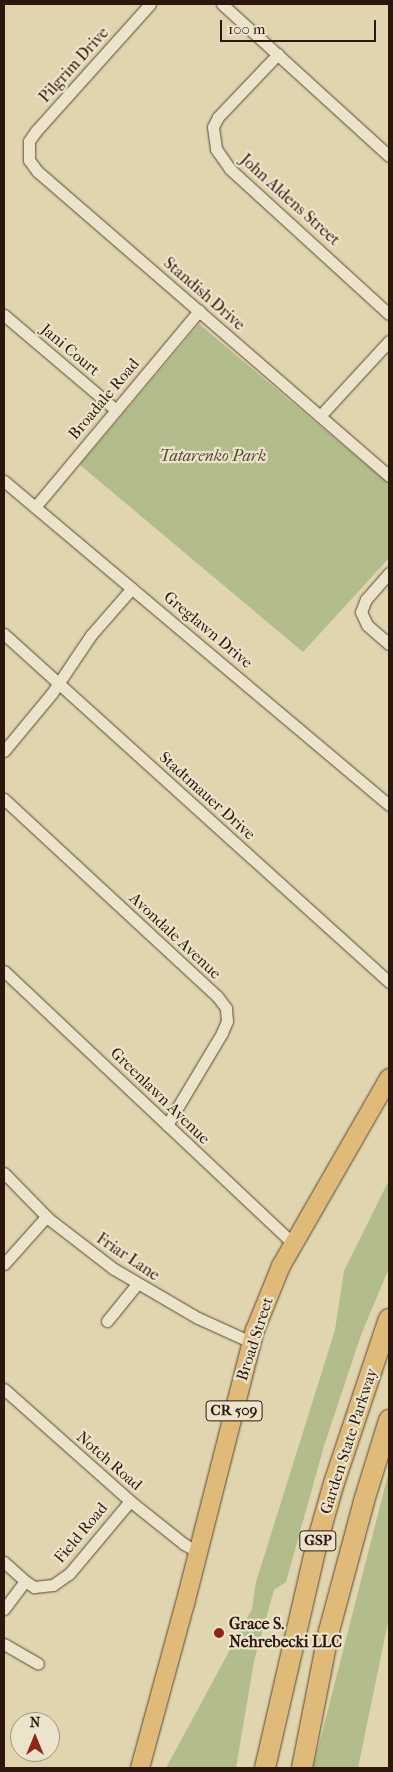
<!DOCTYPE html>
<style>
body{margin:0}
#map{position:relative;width:393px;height:1772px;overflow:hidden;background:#e0d5af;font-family:"IM FELL French Canon",serif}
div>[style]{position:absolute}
.green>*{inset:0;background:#b2bd8b}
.roads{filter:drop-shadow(0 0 1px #5a4634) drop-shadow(0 0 1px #5a4634)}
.street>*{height:11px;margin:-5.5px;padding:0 5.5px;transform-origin:5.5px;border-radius:5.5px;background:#ebe4cb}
.primary>*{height:18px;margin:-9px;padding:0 9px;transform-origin:9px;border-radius:9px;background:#e0ba78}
.highway>*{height:20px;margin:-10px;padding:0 10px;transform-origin:10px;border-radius:10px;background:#e0ba78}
.dots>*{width:14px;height:14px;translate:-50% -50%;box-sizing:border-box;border:2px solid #ebe4cb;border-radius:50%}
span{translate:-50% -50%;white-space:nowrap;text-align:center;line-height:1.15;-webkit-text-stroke:4.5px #ebe4cb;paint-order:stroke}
.shield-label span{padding:1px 4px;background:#ebe4cb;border:1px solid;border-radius:4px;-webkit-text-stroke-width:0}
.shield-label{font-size:15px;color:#2d160b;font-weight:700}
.street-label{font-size:16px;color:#2d160b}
.park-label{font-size:16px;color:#554831;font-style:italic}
.poi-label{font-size:16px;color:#2d160b;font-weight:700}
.left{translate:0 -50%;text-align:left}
.frame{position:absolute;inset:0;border:5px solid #2d160b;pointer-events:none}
.north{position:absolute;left:10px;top:1712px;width:50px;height:50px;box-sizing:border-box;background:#ebe4cb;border:1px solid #9f927e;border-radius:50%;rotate:0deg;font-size:14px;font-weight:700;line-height:20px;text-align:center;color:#2d160b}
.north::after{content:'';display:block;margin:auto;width:18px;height:22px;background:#8f2418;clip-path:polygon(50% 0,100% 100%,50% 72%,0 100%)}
.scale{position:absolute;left:220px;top:20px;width:156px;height:22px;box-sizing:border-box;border:2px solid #2d160b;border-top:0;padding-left:6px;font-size:15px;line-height:18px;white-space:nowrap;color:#2d160b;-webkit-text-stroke:4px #ebe4cb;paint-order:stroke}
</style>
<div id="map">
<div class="green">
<div style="clip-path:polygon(199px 324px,389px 484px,389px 558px,303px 652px,80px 465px)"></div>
<div style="clip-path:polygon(389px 1180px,389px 1268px,361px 1335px,324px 1446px,286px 1582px,274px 1590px,254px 1661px,236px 1768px,166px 1768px,252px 1609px,256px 1582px,335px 1330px,344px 1271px)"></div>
<div style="clip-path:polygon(389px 1471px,389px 1617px,358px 1768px,313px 1768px)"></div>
</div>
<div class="roads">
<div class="street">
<div style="left:150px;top:4px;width:171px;rotate:131.9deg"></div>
<div style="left:36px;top:131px;width:12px;rotate:125deg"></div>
<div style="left:29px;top:141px;width:19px;rotate:90deg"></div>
<div style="left:29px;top:160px;width:14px;rotate:54deg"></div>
<div style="left:37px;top:171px;width:466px;rotate:40.9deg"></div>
<div style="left:222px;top:4px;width:226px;rotate:42.3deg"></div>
<div style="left:278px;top:54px;width:87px;rotate:133.6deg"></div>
<div style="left:218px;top:117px;width:11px;rotate:117deg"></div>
<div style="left:213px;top:127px;width:22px;rotate:82deg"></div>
<div style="left:216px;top:149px;width:24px;rotate:55deg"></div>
<div style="left:230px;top:169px;width:215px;rotate:42.4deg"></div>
<div style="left:4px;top:315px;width:147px;rotate:40.3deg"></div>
<div style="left:320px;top:416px;width:102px;rotate:-47.4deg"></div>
<div style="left:4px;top:481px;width:503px;rotate:40.08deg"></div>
<div style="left:35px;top:507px;width:256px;rotate:-50.1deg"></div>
<div style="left:389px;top:573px;width:35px;rotate:131deg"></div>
<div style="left:366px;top:599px;width:14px;rotate:111deg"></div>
<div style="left:361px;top:612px;width:14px;rotate:65deg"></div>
<div style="left:367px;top:625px;width:29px;rotate:41deg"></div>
<div style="left:4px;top:634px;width:519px;rotate:42.11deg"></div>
<div style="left:4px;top:751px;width:75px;rotate:-50.4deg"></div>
<div style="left:52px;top:693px;width:70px;rotate:-56.1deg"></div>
<div style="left:91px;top:635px;width:62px;rotate:-48.9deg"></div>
<div style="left:4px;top:799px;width:290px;rotate:42.8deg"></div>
<div style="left:217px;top:996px;width:15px;rotate:53deg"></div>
<div style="left:226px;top:1008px;width:13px;rotate:86deg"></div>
<div style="left:227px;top:1021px;width:13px;rotate:113deg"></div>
<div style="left:222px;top:1033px;width:107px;rotate:120.9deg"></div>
<div style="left:4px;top:971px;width:398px;rotate:43.3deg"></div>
<div style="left:4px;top:1173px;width:64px;rotate:45.6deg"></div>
<div style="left:49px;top:1219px;width:82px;rotate:37.6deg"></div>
<div style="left:114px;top:1269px;width:97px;rotate:30.3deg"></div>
<div style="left:198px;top:1318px;width:58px;rotate:24.4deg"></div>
<div style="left:4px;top:1264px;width:63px;rotate:-48.2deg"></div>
<div style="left:107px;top:1321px;width:48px;rotate:-51deg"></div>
<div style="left:4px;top:1389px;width:169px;rotate:41.6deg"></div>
<div style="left:130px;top:1501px;width:69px;rotate:38.5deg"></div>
<div style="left:184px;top:1544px;width:16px;rotate:30deg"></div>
<div style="left:4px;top:1562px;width:28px;rotate:42deg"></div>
<div style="left:25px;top:1581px;width:11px;rotate:34deg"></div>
<div style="left:34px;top:1587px;width:19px;rotate:-6deg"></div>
<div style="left:53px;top:1585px;width:19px;rotate:-35deg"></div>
<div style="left:69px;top:1574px;width:95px;rotate:-50.1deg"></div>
<div style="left:4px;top:1609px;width:35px;rotate:-53deg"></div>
<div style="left:4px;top:1644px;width:39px;rotate:30deg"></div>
</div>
<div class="primary">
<div style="left:140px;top:1768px;width:170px;rotate:-74.7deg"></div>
<div style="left:185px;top:1604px;width:283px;rotate:-75.7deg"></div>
<div style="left:255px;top:1330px;width:69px;rotate:-67.9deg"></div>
<div style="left:281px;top:1266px;width:217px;rotate:-60.1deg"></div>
</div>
<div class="highway">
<div style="left:265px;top:1768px;width:235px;rotate:-77deg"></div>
<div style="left:318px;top:1539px;width:58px;rotate:-74.1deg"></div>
<div style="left:334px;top:1483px;width:173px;rotate:-71.5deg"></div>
<div style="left:302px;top:1768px;width:140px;rotate:-78.9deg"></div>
<div style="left:329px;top:1631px;width:135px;rotate:-74.9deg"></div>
<div style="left:364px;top:1501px;width:85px;rotate:-72.8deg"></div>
</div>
</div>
<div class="dots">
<div style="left:219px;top:1633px;background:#8f2418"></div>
</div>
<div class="shield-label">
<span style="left:234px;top:1411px">CR 509</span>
<span style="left:318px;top:1541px">GSP</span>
</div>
<div class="street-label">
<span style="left:74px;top:65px;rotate:-48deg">Pilgrim Drive</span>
<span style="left:290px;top:200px;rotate:42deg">John Aldens Street</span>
<span style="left:204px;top:294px;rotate:41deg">Standish Drive</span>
<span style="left:70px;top:350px;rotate:40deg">Jani Court</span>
<span style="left:104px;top:399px;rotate:-50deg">Broadale Road</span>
<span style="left:208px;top:630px;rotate:40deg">Greglawn Drive</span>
<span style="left:207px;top:796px;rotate:42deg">Stadtmauer Drive</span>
<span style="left:175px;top:936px;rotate:43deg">Avondale Avenue</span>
<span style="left:160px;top:1096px;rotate:44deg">Greenlawn Avenue</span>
<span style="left:128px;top:1257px;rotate:34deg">Friar Lane</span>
<span style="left:255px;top:1339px;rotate:-72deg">Broad Street</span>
<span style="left:349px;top:1441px;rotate:-72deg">Garden State Parkway</span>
<span style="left:109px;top:1461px;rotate:41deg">Notch Road</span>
<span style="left:81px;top:1533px;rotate:-50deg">Field Road</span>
</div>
<div class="park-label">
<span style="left:213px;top:456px">Tatarenko Park</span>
</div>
<div class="poi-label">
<span class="left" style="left:229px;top:1633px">Grace S.<br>Nehrebecki LLC</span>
</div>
<div class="frame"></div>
<div class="north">N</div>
<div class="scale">100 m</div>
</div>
